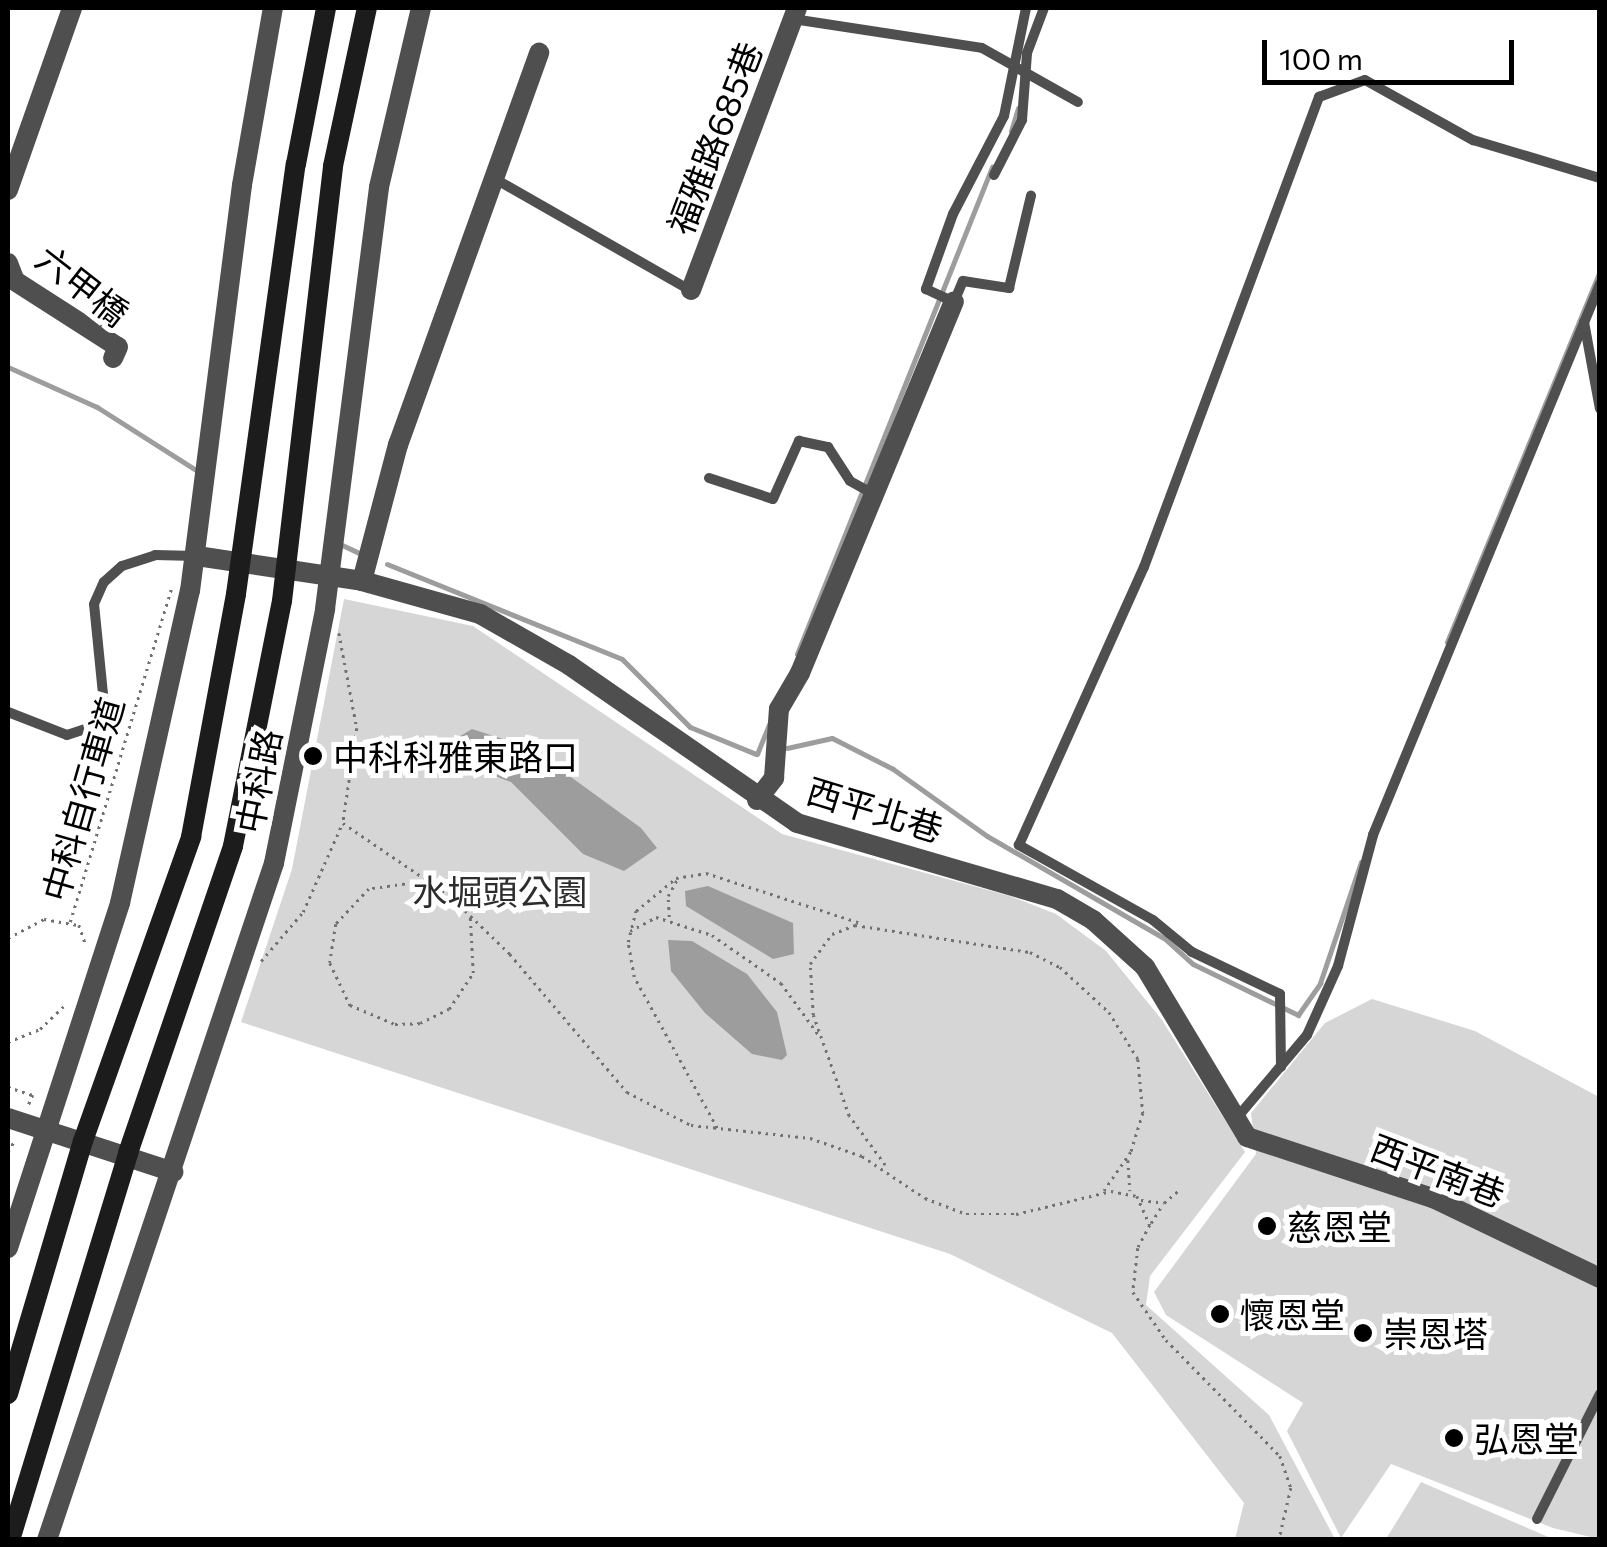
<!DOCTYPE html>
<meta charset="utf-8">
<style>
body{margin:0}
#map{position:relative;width:1607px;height:1547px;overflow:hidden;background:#fff;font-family:Commissioner,"Noto Sans TC",sans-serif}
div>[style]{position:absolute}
.green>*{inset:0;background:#d6d6d6}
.water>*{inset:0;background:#9d9d9d}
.stream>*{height:5px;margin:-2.5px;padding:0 2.5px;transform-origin:2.5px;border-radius:2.5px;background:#9d9d9d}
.path>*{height:2.5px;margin-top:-1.25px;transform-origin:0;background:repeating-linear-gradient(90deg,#717171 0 2.5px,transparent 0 7.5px)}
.lane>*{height:10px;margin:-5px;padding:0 5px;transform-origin:5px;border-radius:5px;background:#4f4f4f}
.street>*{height:20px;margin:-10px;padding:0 10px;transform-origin:10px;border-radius:10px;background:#4f4f4f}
.secondary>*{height:20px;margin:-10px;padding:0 10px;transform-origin:10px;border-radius:10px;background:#1c1c1c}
.dots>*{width:28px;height:28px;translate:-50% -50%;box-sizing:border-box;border:5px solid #fff;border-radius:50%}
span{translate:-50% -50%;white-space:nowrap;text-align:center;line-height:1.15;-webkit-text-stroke:10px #fff;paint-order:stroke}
.street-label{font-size:35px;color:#000}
.poi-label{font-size:35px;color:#000}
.left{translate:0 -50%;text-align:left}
.park-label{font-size:35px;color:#2d2d2d}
.frame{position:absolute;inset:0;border:10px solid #000;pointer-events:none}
.scale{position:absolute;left:1262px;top:40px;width:252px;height:45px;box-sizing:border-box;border:5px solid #000;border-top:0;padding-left:12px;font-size:30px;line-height:35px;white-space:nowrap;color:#000;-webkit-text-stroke:8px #fff;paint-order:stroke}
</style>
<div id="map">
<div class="green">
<div style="clip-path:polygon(344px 599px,473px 626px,782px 834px,1010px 896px,1056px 914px,1106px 951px,1162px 1020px,1245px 1152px,1150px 1276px,1146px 1305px,1269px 1415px,1335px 1539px,1235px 1539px,1244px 1503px,1112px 1333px,950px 1254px,241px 1022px,292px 869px)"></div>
<div style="clip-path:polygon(1372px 999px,1475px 1031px,1599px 1097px,1599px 1539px,1553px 1528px,1391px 1464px,1341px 1538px,1287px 1431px,1303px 1403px,1166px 1315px,1154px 1292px,1256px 1154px,1251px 1113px,1325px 1023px)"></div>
<div style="clip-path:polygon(1421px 1482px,1553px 1539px,1386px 1539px)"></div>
</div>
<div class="water">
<div style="clip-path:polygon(472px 729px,531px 748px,641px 828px,657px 848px,624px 871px,583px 854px,511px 782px,452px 760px,452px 741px)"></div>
<div style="clip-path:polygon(708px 886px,793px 923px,794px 954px,773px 959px,686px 906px,685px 891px)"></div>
<div style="clip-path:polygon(668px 940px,692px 941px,747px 974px,777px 1012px,787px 1055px,782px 1060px,752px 1054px,705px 1013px,671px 971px)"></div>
</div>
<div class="stream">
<div style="left:1011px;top:131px;width:24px;rotate:-73deg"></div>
<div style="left:8px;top:367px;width:98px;rotate:24.2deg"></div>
<div style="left:97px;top:407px;width:117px;rotate:32.5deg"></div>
<div style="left:342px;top:545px;width:21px;rotate:25deg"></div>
<div style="left:387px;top:564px;width:253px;rotate:22deg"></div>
<div style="left:622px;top:659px;width:96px;rotate:45deg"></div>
<div style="left:690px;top:727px;width:71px;rotate:22.2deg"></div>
<div style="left:1447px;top:642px;width:401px;rotate:-67.6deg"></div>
<div style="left:797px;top:654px;width:525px;rotate:-68.18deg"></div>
<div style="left:787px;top:748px;width:46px;rotate:-12.5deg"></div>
<div style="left:832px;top:738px;width:68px;rotate:26.9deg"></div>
<div style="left:893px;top:769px;width:115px;rotate:35.5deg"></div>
<div style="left:987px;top:836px;width:204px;rotate:30deg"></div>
<div style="left:1164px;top:938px;width:39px;rotate:42deg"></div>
<div style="left:1193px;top:964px;width:117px;rotate:25.9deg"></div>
<div style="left:1298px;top:1015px;width:39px;rotate:-55deg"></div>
<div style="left:1320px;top:983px;width:128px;rotate:-71.3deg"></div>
<div style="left:757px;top:754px;width:32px;rotate:-68deg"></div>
</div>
<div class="path">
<div style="left:339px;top:633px;width:97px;rotate:79.3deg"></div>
<div style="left:357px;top:728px;width:96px;rotate:98.4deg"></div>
<div style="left:343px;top:823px;width:128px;rotate:34.2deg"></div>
<div style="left:449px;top:895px;width:85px;rotate:44deg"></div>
<div style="left:510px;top:954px;width:181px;rotate:49.7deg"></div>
<div style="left:627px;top:1092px;width:72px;rotate:27.3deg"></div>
<div style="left:691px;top:1125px;width:120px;rotate:6.2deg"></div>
<div style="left:810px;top:1138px;width:55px;rotate:19.1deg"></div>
<div style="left:862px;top:1156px;width:76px;rotate:33.7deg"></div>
<div style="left:925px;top:1198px;width:44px;rotate:21.3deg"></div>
<div style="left:966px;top:1214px;width:50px"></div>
<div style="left:1016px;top:1214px;width:98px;rotate:-13.6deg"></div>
<div style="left:1111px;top:1191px;width:26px;rotate:11deg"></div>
<div style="left:1137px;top:1196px;width:32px;rotate:66deg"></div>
<div style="left:1150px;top:1225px;width:26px;rotate:118deg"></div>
<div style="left:1138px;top:1248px;width:44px;rotate:96.5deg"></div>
<div style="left:1133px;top:1292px;width:58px;rotate:55.5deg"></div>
<div style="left:1166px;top:1340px;width:163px;rotate:45.5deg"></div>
<div style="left:1280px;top:1456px;width:34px;rotate:71deg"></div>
<div style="left:1291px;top:1488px;width:53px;rotate:103deg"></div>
<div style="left:427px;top:881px;width:59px;rotate:172.1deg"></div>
<div style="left:369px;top:889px;width:48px;rotate:133.3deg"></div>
<div style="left:336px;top:924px;width:39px;rotate:99deg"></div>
<div style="left:330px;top:963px;width:47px;rotate:64.5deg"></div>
<div style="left:350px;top:1005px;width:49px;rotate:22.9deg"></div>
<div style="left:395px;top:1024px;width:25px;rotate:-2deg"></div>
<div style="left:420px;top:1023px;width:32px;rotate:-26deg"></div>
<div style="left:449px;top:1009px;width:43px;rotate:-56.3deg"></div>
<div style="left:473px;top:973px;width:57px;rotate:-93deg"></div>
<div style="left:669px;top:917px;width:21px;rotate:-93deg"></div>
<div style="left:668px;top:896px;width:21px;rotate:-61deg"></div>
<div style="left:70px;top:922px;width:348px;rotate:-73.1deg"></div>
<div style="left:630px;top:931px;width:30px;rotate:-28deg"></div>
<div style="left:656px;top:917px;width:59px;rotate:17.8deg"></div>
<div style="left:712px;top:935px;width:84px;rotate:34.8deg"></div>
<div style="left:781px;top:983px;width:63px;rotate:54deg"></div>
<div style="left:8px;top:938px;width:41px;rotate:-27.8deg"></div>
<div style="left:44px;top:919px;width:36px;rotate:10deg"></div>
<div style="left:79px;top:925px;width:21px;rotate:71deg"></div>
<div style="left:261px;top:961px;width:65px;rotate:-49.4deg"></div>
<div style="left:303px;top:912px;width:96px;rotate:-66.1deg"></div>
<div style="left:8px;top:1042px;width:35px;rotate:-22deg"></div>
<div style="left:40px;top:1029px;width:37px;rotate:-44deg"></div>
<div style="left:8px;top:1087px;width:26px;rotate:18deg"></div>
<div style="left:33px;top:1095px;width:12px;rotate:114deg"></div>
<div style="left:717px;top:1128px;width:172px;rotate:-118.8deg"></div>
<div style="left:634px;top:977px;width:36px;rotate:-100deg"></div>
<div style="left:628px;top:942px;width:32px;rotate:-76deg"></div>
<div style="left:636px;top:911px;width:52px;rotate:-39.5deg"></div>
<div style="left:676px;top:878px;width:30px;rotate:-9deg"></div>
<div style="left:706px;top:873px;width:163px;rotate:17.9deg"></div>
<div style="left:8px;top:1152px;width:13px;rotate:-61deg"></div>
<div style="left:1128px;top:1160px;width:31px;rotate:86deg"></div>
<div style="left:885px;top:1165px;width:61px;rotate:-126.3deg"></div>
<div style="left:849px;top:1116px;width:107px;rotate:-109.6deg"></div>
<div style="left:813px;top:1015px;width:51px;rotate:-93.4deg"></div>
<div style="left:810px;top:964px;width:37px;rotate:-54deg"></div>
<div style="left:832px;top:934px;width:25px;rotate:-21deg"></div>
<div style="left:855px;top:925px;width:177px;rotate:8.8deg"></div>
<div style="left:1030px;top:952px;width:34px;rotate:27deg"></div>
<div style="left:1060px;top:967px;width:67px;rotate:42.6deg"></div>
<div style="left:1109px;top:1012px;width:55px;rotate:58.3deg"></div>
<div style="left:1138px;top:1059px;width:54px;rotate:84.7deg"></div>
<div style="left:1143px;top:1113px;width:41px;rotate:107.1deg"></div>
<div style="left:1131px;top:1152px;width:47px;rotate:124.7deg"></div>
<div style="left:1141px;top:1200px;width:23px;rotate:7deg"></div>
<div style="left:1164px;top:1203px;width:20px;rotate:-41deg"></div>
<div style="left:1151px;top:1223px;width:22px;rotate:-58deg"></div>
</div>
<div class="lane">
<div style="left:1026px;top:8px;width:110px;rotate:101.5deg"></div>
<div style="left:1004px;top:116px;width:110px;rotate:117.5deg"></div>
<div style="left:953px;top:214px;width:80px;rotate:109.8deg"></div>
<div style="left:926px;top:289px;width:31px;rotate:25deg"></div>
<div style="left:954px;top:302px;width:23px;rotate:-67deg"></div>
<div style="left:963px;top:281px;width:47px;rotate:8.7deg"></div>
<div style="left:1009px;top:288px;width:95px;rotate:-76.6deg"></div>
<div style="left:793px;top:19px;width:191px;rotate:8.7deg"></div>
<div style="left:982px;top:48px;width:110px;rotate:29.4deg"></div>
<div style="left:994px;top:175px;width:62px;rotate:-63deg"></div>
<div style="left:1022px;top:120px;width:67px;rotate:-85.7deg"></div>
<div style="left:1027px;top:53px;width:48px;rotate:-69.3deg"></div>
<div style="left:497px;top:180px;width:222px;rotate:29.7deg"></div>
<div style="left:1584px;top:322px;width:88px;rotate:79.6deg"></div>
<div style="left:709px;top:478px;width:67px;rotate:18.2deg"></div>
<div style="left:773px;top:499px;width:64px;rotate:-65.9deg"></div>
<div style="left:799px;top:441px;width:30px;rotate:12deg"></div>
<div style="left:828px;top:447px;width:40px;rotate:57.1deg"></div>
<div style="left:850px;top:481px;width:26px;rotate:29deg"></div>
<div style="left:8px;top:712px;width:63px;rotate:21.3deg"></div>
<div style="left:67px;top:735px;width:20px;rotate:-18deg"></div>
<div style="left:86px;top:729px;width:18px;rotate:-43deg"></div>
<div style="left:99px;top:717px;width:23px;rotate:-80deg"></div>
<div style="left:103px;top:694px;width:90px;rotate:-95.7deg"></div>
<div style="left:94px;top:604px;width:24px;rotate:-66deg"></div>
<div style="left:104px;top:582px;width:24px;rotate:-42deg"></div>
<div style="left:122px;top:566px;width:35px;rotate:-18deg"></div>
<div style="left:155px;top:555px;width:41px;rotate:1.4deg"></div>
<div style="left:1281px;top:1067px;width:73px;rotate:-90.8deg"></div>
<div style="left:1280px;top:994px;width:98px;rotate:-154.5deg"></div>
<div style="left:1192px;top:952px;width:50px;rotate:-140.6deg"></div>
<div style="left:1153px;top:920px;width:154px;rotate:-150.8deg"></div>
<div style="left:1019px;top:845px;width:305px;rotate:-65.8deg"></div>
<div style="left:1144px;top:567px;width:502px;rotate:-69.58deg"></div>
<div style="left:1319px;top:97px;width:49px;rotate:-20.3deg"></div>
<div style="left:1365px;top:80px;width:124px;rotate:29.1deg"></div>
<div style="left:1473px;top:140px;width:133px;rotate:16.7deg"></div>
<div style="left:1235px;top:1120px;width:111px;rotate:-49.7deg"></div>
<div style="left:1307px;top:1035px;width:76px;rotate:-65.8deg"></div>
<div style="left:1338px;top:966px;width:136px;rotate:-75deg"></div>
<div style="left:1373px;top:835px;width:596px;rotate:-67.61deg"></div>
<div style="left:1537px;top:1519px;width:140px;rotate:-63.3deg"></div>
</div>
<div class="street">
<div style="left:8px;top:190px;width:193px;rotate:-70.6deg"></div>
<div style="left:8px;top:263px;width:19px;rotate:69deg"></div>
<div style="left:15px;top:281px;width:122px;rotate:32.7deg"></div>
<div style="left:118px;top:347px;width:12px;rotate:114deg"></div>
<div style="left:691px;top:290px;width:301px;rotate:-69.4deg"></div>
<div style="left:197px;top:556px;width:167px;rotate:8.6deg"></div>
<div style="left:362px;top:581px;width:123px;rotate:15.6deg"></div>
<div style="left:480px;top:614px;width:103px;rotate:29.8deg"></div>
<div style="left:569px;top:665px;width:277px;rotate:34.7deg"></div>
<div style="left:797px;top:823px;width:271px;rotate:16.3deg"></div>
<div style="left:1057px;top:899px;width:42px;rotate:30.3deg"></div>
<div style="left:1093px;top:920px;width:70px;rotate:42.1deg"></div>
<div style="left:1145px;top:967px;width:198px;rotate:59deg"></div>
<div style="left:1247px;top:1137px;width:196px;rotate:18.2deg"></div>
<div style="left:1433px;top:1198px;width:185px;rotate:25.6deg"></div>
<div style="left:362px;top:581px;width:141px;rotate:-75.2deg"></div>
<div style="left:398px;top:445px;width:417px;rotate:-70.2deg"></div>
<div style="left:757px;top:800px;width:28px;rotate:-52deg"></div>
<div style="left:774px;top:778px;width:69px;rotate:-85.9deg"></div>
<div style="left:779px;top:709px;width:42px;rotate:-59.7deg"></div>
<div style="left:800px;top:673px;width:402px;rotate:-67.5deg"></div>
<div style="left:8px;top:1118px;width:174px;rotate:18.1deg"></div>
<div style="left:8px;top:1248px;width:363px;rotate:-72deg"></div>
<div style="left:120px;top:903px;width:320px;rotate:-77.4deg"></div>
<div style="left:190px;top:591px;width:409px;rotate:-82.7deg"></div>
<div style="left:242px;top:185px;width:180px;rotate:-80.1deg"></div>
<div style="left:47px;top:1540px;width:714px;rotate:-71.46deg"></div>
<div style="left:274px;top:863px;width:259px;rotate:-78.6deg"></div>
<div style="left:325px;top:609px;width:425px;rotate:-82.7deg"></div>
<div style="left:379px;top:187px;width:184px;rotate:-76.8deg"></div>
</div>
<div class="secondary">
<div style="left:8px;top:1394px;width:264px;rotate:-73.5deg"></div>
<div style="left:83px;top:1141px;width:323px;rotate:-70.4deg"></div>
<div style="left:191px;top:837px;width:247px;rotate:-79.5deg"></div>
<div style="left:236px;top:594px;width:434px;rotate:-82.1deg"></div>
<div style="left:296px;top:164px;width:159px;rotate:-79.1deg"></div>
<div style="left:10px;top:1540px;width:405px;rotate:-73deg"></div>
<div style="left:128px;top:1153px;width:324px;rotate:-71.1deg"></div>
<div style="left:233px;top:846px;width:250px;rotate:-78.7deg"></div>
<div style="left:282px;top:601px;width:438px;rotate:-83.3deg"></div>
<div style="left:333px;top:166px;width:162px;rotate:-77.9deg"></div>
</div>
<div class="dots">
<div style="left:313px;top:756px;background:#000"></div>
<div style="left:1267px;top:1226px;background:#000"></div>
<div style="left:1220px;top:1314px;background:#000"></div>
<div style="left:1363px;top:1333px;background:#000"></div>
<div style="left:1454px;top:1438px;background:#000"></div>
</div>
<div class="street-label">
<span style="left:714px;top:138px;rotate:-69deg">福雅路685巷</span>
<span style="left:83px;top:285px;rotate:38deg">六甲橋</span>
<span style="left:258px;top:781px;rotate:-79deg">中科路</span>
<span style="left:82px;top:799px;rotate:-74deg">中科自行車道</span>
<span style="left:875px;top:809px;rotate:17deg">西平北巷</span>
<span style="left:1438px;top:1170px;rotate:21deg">西平南巷</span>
</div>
<div class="poi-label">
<span class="left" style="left:333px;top:756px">中科科雅東路口</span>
<span class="left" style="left:1287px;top:1226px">慈恩堂</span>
<span class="left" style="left:1240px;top:1314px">懷恩堂</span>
<span class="left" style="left:1383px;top:1333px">崇恩塔</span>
<span class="left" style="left:1474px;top:1438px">弘恩堂</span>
</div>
<div class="park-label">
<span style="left:500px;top:891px">水堀頭公園</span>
</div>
<div class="frame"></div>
<div class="scale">100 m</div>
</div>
